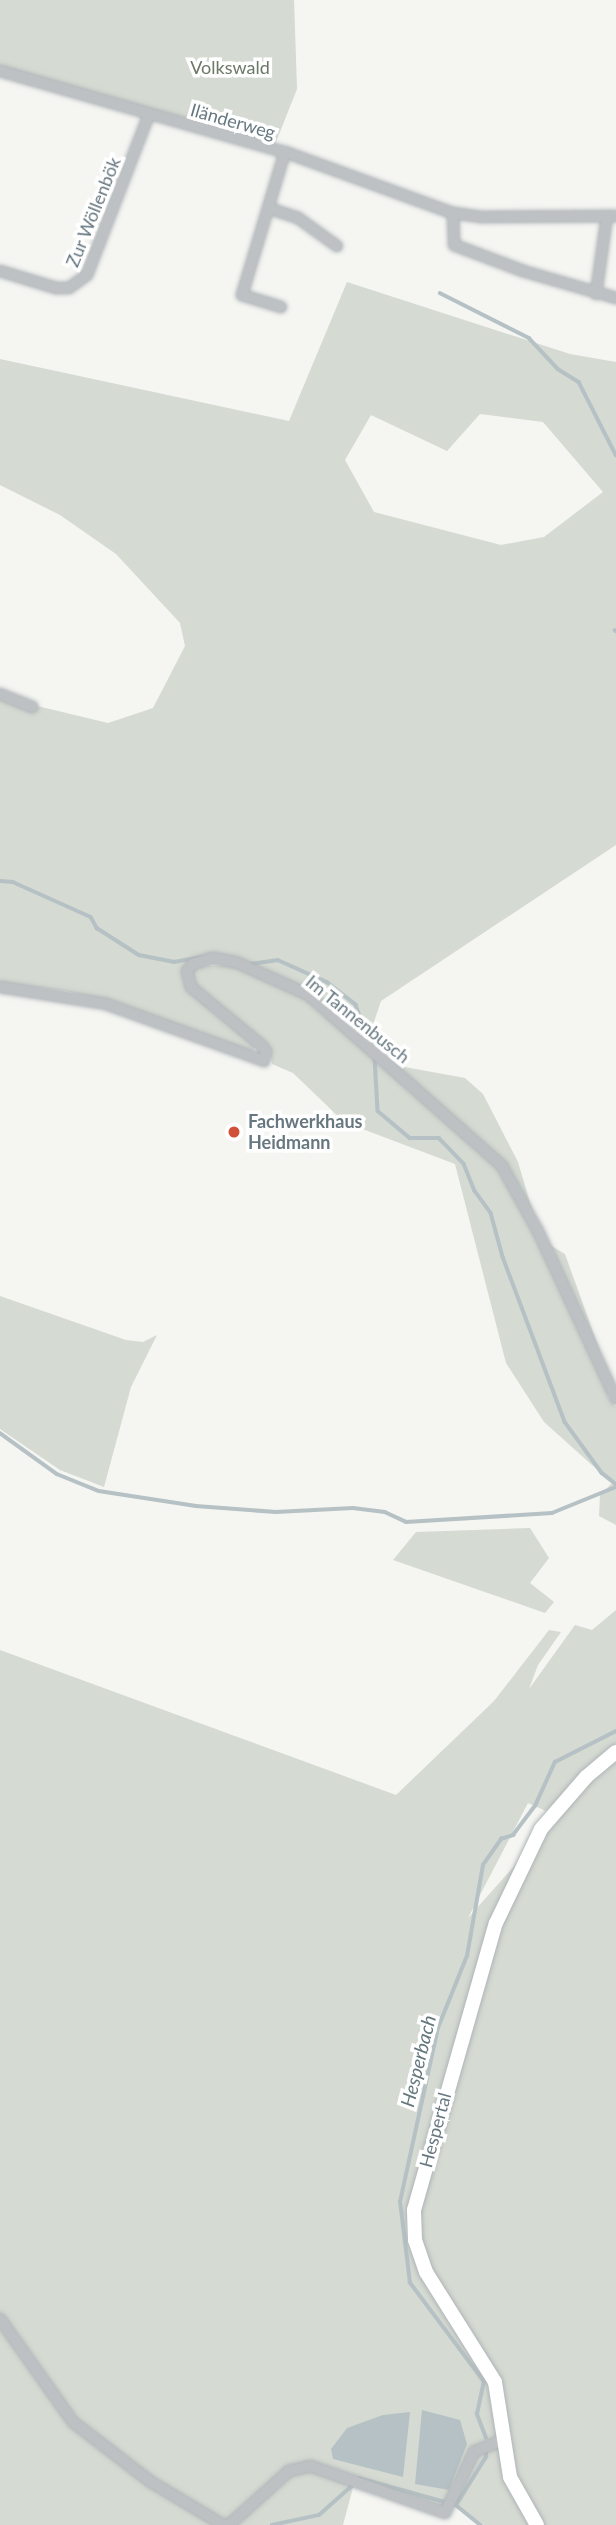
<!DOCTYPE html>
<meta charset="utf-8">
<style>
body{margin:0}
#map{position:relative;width:616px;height:2525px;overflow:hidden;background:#f5f5f2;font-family:Lato,sans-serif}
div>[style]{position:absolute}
.green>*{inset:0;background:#d5dad2}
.water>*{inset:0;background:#b5c1c4}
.stream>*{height:3.5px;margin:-1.75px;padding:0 1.75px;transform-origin:1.75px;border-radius:1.75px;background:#b5c1c4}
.roads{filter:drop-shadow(0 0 2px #afb5b8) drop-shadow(0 0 2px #afb5b8)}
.minor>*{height:10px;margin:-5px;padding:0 5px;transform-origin:5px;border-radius:5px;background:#bdc1c4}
.secondary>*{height:14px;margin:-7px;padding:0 7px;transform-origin:7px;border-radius:7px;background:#fff}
.dots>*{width:19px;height:19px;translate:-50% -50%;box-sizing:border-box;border:4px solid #fff;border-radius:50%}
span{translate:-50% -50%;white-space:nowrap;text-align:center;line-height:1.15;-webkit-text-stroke:7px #fff;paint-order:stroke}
.park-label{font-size:18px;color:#6a7865}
.street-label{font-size:18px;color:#677780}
.poi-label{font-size:18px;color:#677780;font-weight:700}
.left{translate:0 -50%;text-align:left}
.water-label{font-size:19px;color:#63777d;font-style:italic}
</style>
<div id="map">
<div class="green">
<div style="clip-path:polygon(0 0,294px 0,297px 89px,274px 147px,0 70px)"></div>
<div style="clip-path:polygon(evenodd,347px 282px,570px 354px,616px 362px,616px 845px,381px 1001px,373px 1025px,355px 1030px,330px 1009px,213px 955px,184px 968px,183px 978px,257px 1044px,252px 1052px,118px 1004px,66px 991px,0 983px,0 697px,108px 723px,153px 708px,185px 646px,180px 623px,116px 554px,60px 515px,0 485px,0 359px,289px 421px,347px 282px,480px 414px,543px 422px,603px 492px,544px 537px,501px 545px,374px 512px,345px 460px,371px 415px,447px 451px,480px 414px)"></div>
<div style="clip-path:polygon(239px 965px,291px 987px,399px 1066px,465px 1078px,483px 1094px,518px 1162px,534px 1216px,550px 1245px,565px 1254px,600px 1351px,608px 1397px,616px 1407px,616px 1525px,599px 1516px,600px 1495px,612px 1483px,544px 1422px,506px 1363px,455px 1164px,344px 1122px,293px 1073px,272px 1064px,269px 1051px,192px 985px,190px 972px,198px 966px)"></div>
<div style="clip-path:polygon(0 1296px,126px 1340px,143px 1342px,157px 1335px,131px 1387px,104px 1487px,60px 1470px,0 1429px)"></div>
<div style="clip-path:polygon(530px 1528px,549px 1558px,530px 1583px,554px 1602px,545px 1613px,393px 1560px,416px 1532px)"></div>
<div style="clip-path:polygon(616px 1610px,616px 1744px,546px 1811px,528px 1803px,468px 1918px,588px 1783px,616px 1759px,616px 2525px,484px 2525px,451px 2501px,445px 2512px,310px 2466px,290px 2472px,310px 2467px,354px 2484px,343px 2525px,0 2525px,0 1650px,396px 1795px,494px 1701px,549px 1630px,561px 1632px,538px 1665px,529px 1689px,575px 1625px,592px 1630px)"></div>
</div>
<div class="water">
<div style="clip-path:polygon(422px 2410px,460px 2420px,467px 2444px,449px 2490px,415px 2484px)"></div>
<div style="clip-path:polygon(410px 2412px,403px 2477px,333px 2459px,331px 2449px,347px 2428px,383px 2415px)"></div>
</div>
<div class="stream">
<div style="left:440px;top:293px;width:100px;rotate:26.8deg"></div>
<div style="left:529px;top:338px;width:42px;rotate:46.9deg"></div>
<div style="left:558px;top:369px;width:25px;rotate:32deg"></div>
<div style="left:579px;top:382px;width:82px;rotate:63.1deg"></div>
<div style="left:615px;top:630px;width:1px;rotate:45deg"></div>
<div style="left:0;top:881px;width:13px;rotate:4deg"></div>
<div style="left:13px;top:882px;width:85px;rotate:24.2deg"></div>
<div style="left:91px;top:917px;width:13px;rotate:61deg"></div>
<div style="left:97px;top:928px;width:50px;rotate:32.7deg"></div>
<div style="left:139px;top:955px;width:36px;rotate:11deg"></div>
<div style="left:174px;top:962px;width:36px;rotate:-10deg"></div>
<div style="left:250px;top:964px;width:28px;rotate:-8deg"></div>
<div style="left:278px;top:960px;width:54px;rotate:24.2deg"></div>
<div style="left:327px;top:982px;width:37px;rotate:38deg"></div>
<div style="left:356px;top:1005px;width:35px;rotate:70deg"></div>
<div style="left:375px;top:1057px;width:54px;rotate:86.8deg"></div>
<div style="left:378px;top:1111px;width:42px;rotate:40.2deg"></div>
<div style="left:410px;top:1138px;width:29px"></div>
<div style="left:439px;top:1138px;width:36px;rotate:46deg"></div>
<div style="left:464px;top:1164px;width:29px;rotate:68deg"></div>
<div style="left:475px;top:1191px;width:27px;rotate:54deg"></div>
<div style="left:491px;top:1213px;width:46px;rotate:74.7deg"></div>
<div style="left:503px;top:1257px;width:176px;rotate:69.4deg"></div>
<div style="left:565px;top:1422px;width:63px;rotate:54deg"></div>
<div style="left:602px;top:1473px;width:18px;rotate:38deg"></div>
<div style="left:0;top:1433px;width:70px;rotate:35.7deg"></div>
<div style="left:57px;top:1474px;width:45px;rotate:22deg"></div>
<div style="left:99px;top:1491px;width:98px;rotate:8.8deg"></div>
<div style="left:196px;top:1506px;width:80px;rotate:4.3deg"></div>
<div style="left:276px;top:1512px;width:77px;rotate:-3deg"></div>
<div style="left:353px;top:1508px;width:32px;rotate:7deg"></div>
<div style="left:385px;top:1512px;width:23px;rotate:25deg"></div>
<div style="left:406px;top:1522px;width:146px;rotate:-3.5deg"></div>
<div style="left:552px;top:1513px;width:69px;rotate:-22.1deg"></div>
<div style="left:486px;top:2438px;width:26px;rotate:-111deg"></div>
<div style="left:477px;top:2414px;width:33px;rotate:-78deg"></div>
<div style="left:484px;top:2382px;width:124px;rotate:-126.8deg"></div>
<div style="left:410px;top:2283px;width:82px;rotate:-97deg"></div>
<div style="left:400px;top:2202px;width:178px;rotate:-77.7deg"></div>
<div style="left:438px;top:2028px;width:78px;rotate:-68.1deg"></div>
<div style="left:467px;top:1956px;width:92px;rotate:-80deg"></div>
<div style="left:483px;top:1865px;width:32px;rotate:-55deg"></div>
<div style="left:501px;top:1839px;width:13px;rotate:-18deg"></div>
<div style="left:513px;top:1835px;width:36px;rotate:-53deg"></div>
<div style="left:535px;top:1806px;width:48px;rotate:-65.6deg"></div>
<div style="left:555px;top:1762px;width:68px;rotate:-26.9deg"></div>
<div style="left:359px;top:2478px;width:101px;rotate:15.6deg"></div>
<div style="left:456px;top:2505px;width:57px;rotate:-58deg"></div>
<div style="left:486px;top:2457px;width:6px;rotate:-90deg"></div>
<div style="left:456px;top:2505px;width:32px;rotate:39deg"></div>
<div style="left:272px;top:2525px;width:48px;rotate:-12deg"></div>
<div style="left:319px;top:2515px;width:47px;rotate:-41.5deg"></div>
</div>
<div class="roads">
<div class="minor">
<div style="left:0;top:71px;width:296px;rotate:15.9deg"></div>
<div style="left:285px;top:152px;width:179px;rotate:20deg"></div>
<div style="left:453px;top:213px;width:28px;rotate:8deg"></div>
<div style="left:481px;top:217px;width:135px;rotate:-0.4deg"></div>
<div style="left:268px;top:208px;width:32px;rotate:18deg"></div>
<div style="left:298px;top:218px;width:48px;rotate:35.7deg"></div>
<div style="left:453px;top:213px;width:32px;rotate:88deg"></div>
<div style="left:454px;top:245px;width:74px;rotate:20.6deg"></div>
<div style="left:523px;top:271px;width:97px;rotate:16.2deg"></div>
<div style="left:0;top:271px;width:59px;rotate:16.9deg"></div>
<div style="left:56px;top:288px;width:13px"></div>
<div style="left:69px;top:288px;width:22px;rotate:-36deg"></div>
<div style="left:87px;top:275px;width:173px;rotate:-68.9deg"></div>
<div style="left:596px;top:294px;width:79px;rotate:-82deg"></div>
<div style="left:281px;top:307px;width:41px;rotate:-162.9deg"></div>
<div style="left:242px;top:295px;width:149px;rotate:-73.3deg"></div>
<div style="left:0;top:694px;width:35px;rotate:22deg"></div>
<div style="left:0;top:987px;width:107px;rotate:9.1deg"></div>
<div style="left:106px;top:1004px;width:168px;rotate:19.8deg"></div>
<div style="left:264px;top:1061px;width:10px;rotate:-79deg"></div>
<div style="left:266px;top:1051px;width:8px;rotate:-130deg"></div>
<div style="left:261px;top:1045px;width:91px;rotate:-140.4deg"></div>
<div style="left:191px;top:987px;width:16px;rotate:-104deg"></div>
<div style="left:187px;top:971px;width:9px;rotate:-49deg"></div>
<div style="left:193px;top:964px;width:21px;rotate:-17deg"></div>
<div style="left:213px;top:958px;width:25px;rotate:11deg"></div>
<div style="left:238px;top:963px;width:78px;rotate:24.3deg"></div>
<div style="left:309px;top:995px;width:258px;rotate:41.5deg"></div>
<div style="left:502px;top:1166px;width:74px;rotate:61deg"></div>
<div style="left:538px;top:1231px;width:185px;rotate:65.1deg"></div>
<div style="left:0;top:2319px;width:126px;rotate:54.7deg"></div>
<div style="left:73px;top:2422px;width:98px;rotate:37.6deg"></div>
<div style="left:151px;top:2482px;width:84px;rotate:30.8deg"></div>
<div style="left:223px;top:2525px;width:6px"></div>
<div style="left:229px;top:2525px;width:81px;rotate:-42deg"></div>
<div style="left:289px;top:2471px;width:22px;rotate:-13deg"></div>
<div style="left:310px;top:2466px;width:143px;rotate:19.2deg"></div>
<div style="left:445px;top:2513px;width:68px;rotate:-64.6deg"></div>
<div style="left:474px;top:2452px;width:33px;rotate:-23deg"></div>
</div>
<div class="secondary">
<div style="left:537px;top:2525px;width:55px;rotate:-119.4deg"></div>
<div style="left:510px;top:2477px;width:96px;rotate:-99deg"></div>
<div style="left:495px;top:2382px;width:130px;rotate:-122.1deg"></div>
<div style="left:426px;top:2272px;width:34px;rotate:-109deg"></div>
<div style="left:415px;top:2240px;width:30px;rotate:-92deg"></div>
<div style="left:414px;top:2210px;width:298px;rotate:-74.1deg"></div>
<div style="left:496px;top:1923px;width:104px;rotate:-64.4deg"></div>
<div style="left:541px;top:1829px;width:69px;rotate:-49.1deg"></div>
<div style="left:586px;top:1777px;width:39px;rotate:-40deg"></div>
</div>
</div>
<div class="dots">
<div style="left:234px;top:1132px;background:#d05137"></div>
</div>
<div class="park-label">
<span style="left:230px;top:67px">Volkswald</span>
</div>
<div class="street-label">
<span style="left:233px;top:121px;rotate:16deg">Iländerweg</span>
<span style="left:93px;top:212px;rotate:-68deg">Zur Wöllenbök</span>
<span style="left:358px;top:1019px;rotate:39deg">Im Tannenbusch</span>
<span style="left:435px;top:2130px;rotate:-75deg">Hespertal</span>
</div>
<div class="poi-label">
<span class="left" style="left:248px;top:1132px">Fachwerkhaus<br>Heidmann</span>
</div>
<div class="water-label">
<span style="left:418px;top:2061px;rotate:-76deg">Hesperbach</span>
</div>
</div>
